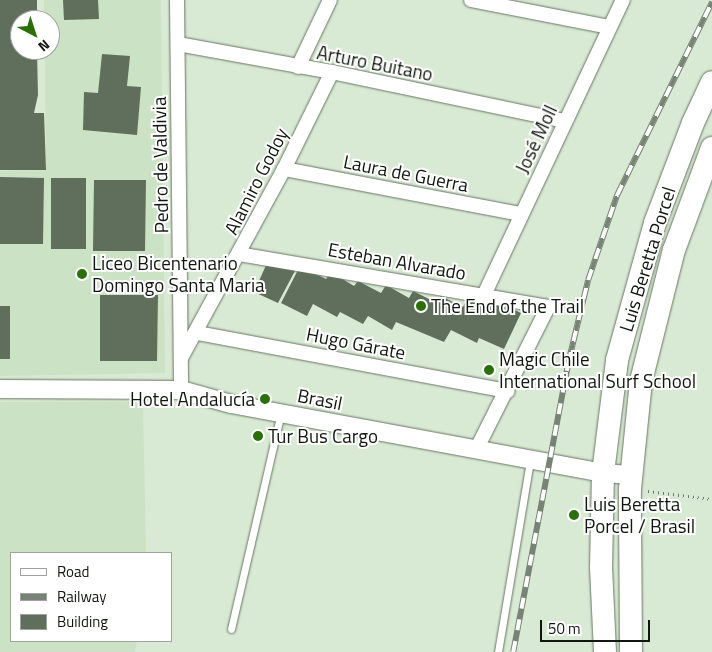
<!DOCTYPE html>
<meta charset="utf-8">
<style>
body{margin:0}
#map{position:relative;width:712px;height:652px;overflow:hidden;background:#d9ead4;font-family:"Titillium Web",sans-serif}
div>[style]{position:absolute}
.built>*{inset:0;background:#cce2c5}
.building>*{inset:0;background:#606f5b}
.path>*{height:2.5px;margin-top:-1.25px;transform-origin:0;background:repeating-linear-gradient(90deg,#6e796a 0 1px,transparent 0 5px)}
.roads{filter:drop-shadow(0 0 1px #677663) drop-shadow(0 0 1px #677663)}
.service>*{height:7px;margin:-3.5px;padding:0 3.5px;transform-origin:3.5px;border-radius:3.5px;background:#fff}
.minor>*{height:14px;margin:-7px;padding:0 7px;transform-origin:7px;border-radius:7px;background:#fff}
.tertiary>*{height:18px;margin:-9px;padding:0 9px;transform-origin:9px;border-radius:9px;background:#fff}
.primary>*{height:22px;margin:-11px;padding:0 11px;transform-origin:11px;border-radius:11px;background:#fff}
.rail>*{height:5.5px;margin-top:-2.75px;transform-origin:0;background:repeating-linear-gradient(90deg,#fff 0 11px,#778374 0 22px);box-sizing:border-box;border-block:1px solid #778374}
.dots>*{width:14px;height:14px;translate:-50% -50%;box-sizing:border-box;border:2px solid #fff;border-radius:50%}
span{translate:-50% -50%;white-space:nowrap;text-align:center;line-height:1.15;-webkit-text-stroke:4px #fff;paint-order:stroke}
.street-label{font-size:19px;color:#11170f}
.poi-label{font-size:19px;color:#11170f}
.left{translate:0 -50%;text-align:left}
.right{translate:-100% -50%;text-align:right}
.legend{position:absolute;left:10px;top:552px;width:162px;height:90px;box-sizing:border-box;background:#fff;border:1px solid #a0a29f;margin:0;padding:6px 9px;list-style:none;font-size:15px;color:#11170f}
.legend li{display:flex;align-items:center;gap:10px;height:25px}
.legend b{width:25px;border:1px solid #a0a29f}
.north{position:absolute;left:10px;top:10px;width:50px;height:50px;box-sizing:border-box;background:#fff;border:1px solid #a0a29f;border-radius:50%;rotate:140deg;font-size:14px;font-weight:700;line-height:20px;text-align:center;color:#11170f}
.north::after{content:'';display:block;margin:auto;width:18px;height:22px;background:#2a6f0a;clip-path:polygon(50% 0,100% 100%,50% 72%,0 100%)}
.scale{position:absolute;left:540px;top:620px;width:110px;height:22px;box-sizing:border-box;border:2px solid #11170f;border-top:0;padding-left:6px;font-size:15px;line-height:18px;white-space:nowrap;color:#11170f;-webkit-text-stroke:4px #fff;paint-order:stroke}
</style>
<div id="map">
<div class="built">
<div style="clip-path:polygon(44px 0,161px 0,165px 373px,0 376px,0 171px,46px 170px,45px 50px,50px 50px,50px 20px,44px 20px)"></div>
<div style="clip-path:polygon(0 402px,143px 402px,146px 553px,11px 553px,11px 641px,137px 641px,135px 652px,0 652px)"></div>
</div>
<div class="building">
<div style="clip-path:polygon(0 0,37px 0,37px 20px,20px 20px,20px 50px,37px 50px,38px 95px,34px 113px,44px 113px,46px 170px,0 170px)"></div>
<div style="clip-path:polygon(63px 0,98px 0,99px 19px,64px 20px)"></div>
<div style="clip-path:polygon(102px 54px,130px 56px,127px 86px,141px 87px,137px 135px,83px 130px,84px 92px,98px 93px)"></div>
<div style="clip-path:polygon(0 177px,44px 178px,43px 244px,0 244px)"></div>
<div style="clip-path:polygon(51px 178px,86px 178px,86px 249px,51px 249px)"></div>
<div style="clip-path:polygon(94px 180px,146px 180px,145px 251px,93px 251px)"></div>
<div style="clip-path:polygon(267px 263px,297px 267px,278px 303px,254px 292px)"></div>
<div style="clip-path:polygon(300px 266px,326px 279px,331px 272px,354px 286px,358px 281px,381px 293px,386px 285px,409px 298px,413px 291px,437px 303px,441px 296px,463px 307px,468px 296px,494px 308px,496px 301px,521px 313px,504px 349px,479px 338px,477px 343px,451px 330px,444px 342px,396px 322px,392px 330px,368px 316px,363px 324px,340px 312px,337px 317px,313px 304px,307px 316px,281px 303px)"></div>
<div style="clip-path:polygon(100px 295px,158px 295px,157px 361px,100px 361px)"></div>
<div style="clip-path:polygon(0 306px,10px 306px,10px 359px,0 359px)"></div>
</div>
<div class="path">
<div style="left:648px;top:491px;width:64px;rotate:7.1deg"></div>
</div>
<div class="roads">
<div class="service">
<div style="left:231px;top:629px;width:222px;rotate:-77deg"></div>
<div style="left:498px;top:652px;width:195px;rotate:-80.5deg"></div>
</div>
<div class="minor">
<div style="left:177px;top:0;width:390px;rotate:89.4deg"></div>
<div style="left:471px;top:0;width:141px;rotate:11.1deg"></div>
<div style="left:178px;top:44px;width:157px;rotate:10.3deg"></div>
<div style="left:332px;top:72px;width:238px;rotate:11.9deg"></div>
<div style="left:298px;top:67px;width:74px;rotate:-64.5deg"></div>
<div style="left:284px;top:169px;width:241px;rotate:10.8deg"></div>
<div style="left:239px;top:254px;width:314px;rotate:9.7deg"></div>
<div style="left:548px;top:307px;width:160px;rotate:116.7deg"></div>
<div style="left:484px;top:295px;width:326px;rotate:-64.8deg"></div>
<div style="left:197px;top:333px;width:316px;rotate:10.6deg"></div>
<div style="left:181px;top:358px;width:215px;rotate:-61.4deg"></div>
<div style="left:284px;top:169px;width:108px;rotate:-63.7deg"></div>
</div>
<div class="tertiary">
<div style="left:0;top:389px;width:181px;rotate:0.3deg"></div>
<div style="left:181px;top:390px;width:52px;rotate:15.6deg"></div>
<div style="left:231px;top:404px;width:378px;rotate:10.5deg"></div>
<div style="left:603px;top:473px;width:27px;rotate:4deg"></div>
</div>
<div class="primary">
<div style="left:605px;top:652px;width:84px;rotate:-92.7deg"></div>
<div style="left:601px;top:568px;width:95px;rotate:-88.8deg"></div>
<div style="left:603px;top:473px;width:114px;rotate:-82.9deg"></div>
<div style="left:617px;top:360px;width:142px;rotate:-74.5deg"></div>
<div style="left:655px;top:223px;width:107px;rotate:-69.2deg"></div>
<div style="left:693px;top:123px;width:45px;rotate:-65.1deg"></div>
<div style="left:631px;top:652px;width:163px;rotate:-90.4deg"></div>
<div style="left:630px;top:489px;width:109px;rotate:-84.2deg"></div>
<div style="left:641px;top:381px;width:135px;rotate:-75.9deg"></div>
<div style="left:674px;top:250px;width:109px;rotate:-69.6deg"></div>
</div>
</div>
<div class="rail">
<div style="left:513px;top:652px;width:294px;rotate:-79.2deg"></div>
<div style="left:568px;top:363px;width:85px;rotate:-76.5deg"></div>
<div style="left:588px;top:280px;width:90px;rotate:-71.2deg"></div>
<div style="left:617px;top:195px;width:215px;rotate:-63.8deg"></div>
</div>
<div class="dots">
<div style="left:82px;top:274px;background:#2a6f0a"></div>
<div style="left:421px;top:306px;background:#2a6f0a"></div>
<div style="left:489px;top:370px;background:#2a6f0a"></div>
<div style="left:265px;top:399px;background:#2a6f0a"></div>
<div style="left:258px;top:436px;background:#2a6f0a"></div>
<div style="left:574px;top:515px;background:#2a6f0a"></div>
</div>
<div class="street-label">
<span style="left:375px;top:63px;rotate:11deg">Arturo Buitano</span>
<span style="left:536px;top:139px;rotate:-65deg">José Moll</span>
<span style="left:160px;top:165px;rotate:-91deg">Pedro de Valdivia</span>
<span style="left:406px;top:173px;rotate:11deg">Laura de Guerra</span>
<span style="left:256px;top:181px;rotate:-63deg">Alamiro Godoy</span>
<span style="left:647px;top:259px;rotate:-73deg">Luis Beretta Porcel</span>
<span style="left:397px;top:261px;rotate:10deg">Esteban Alvarado</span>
<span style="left:356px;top:343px;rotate:11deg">Hugo Gárate</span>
<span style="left:320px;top:399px;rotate:11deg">Brasil</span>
</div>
<div class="poi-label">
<span class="left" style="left:92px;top:274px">Liceo Bicentenario<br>Domingo Santa Maria</span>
<span class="left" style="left:431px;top:306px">The End of the Trail</span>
<span class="left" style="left:499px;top:370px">Magic Chile<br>International Surf School</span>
<span class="right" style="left:255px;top:399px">Hotel Andalucía</span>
<span class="left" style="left:268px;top:436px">Tur Bus Cargo</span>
<span class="left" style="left:584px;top:515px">Luis Beretta<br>Porcel / Brasil</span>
</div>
<ul class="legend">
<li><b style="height:6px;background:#fff"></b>Road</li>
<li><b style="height:6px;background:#778374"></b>Railway</li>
<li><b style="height:14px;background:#606f5b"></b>Building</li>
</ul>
<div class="north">N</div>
<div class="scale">50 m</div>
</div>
